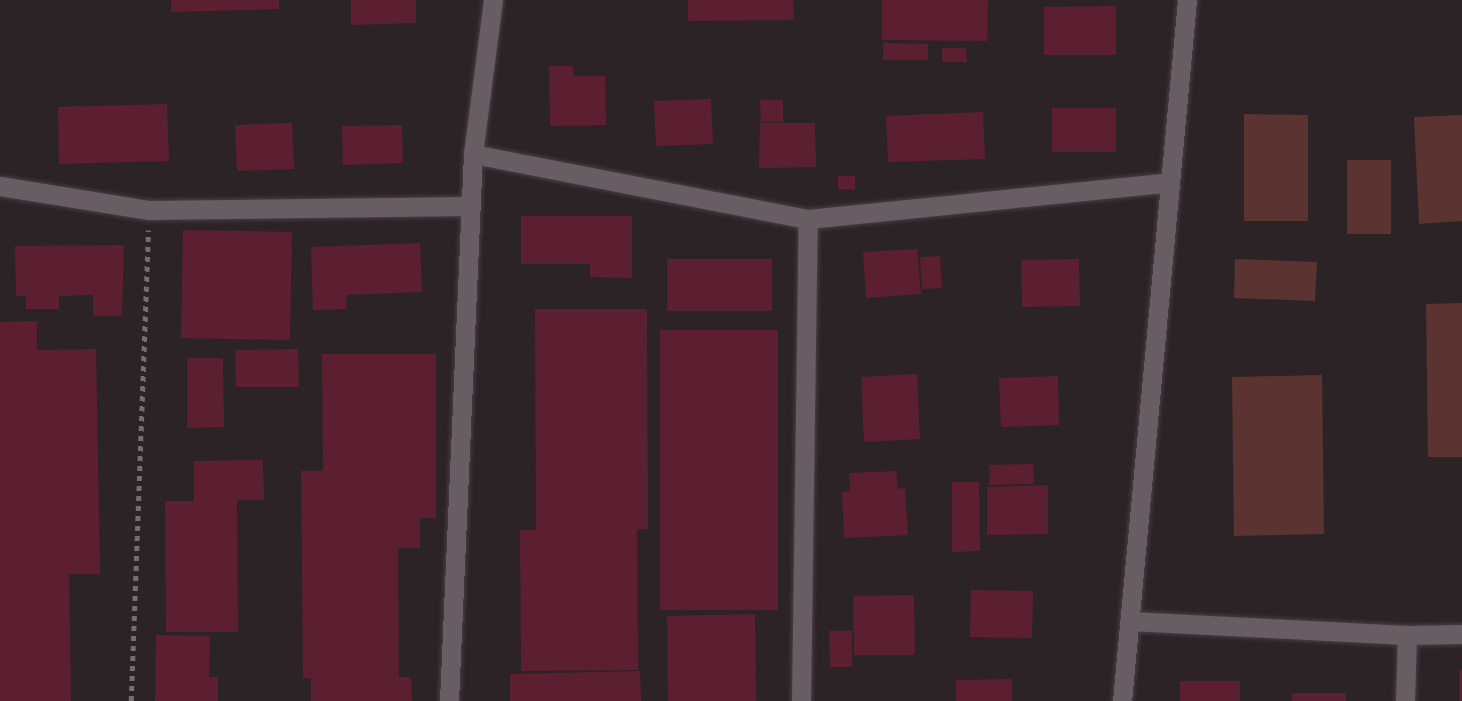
<!DOCTYPE html>
<style>
body{margin:0}
#map{position:relative;width:1462px;height:701px;overflow:hidden;background:#2c2327;font-family:Roboto,sans-serif}
div>[style]{position:absolute}
.green>*{inset:0;background:#5b3330}
.building>*{inset:0;background:#5c1f31}
.path>*{height:4.5px;margin-top:-2.25px;transform-origin:0;background:repeating-linear-gradient(90deg,#756d70 0 5px,transparent 0 10px)}
.roads{filter:drop-shadow(0 0 2px #474043) drop-shadow(0 0 2px #474043)}
.minor>*{height:19px;margin:-9.5px;padding:0 9.5px;transform-origin:9.5px;border-radius:9.5px;background:#685d62}
span{translate:-50% -50%;white-space:nowrap;text-align:center;line-height:1.15;-webkit-text-stroke:7px #22191e;paint-order:stroke}
</style>
<div id="map">
<div class="green">
<div style="clip-path:polygon(1244px 114px,1308px 115px,1308px 221px,1244px 221px)"></div>
<div style="clip-path:polygon(1462px 115px,1462px 221px,1419px 224px,1414px 117px)"></div>
<div style="clip-path:polygon(1347px 160px,1391px 160px,1391px 234px,1347px 234px)"></div>
<div style="clip-path:polygon(1235px 259px,1317px 262px,1315px 301px,1234px 298px)"></div>
<div style="clip-path:polygon(1462px 303px,1462px 457px,1428px 457px,1426px 304px)"></div>
<div style="clip-path:polygon(1322px 375px,1324px 534px,1234px 536px,1232px 377px)"></div>
</div>
<div class="building">
<div style="clip-path:polygon(171px 0,279px 0,279px 9px,171px 12px)"></div>
<div style="clip-path:polygon(351px 0,416px 0,416px 23px,351px 25px)"></div>
<div style="clip-path:polygon(688px 0,793px 0,794px 20px,688px 21px)"></div>
<div style="clip-path:polygon(882px 0,988px 0,987px 41px,882px 40px)"></div>
<div style="clip-path:polygon(1116px 6px,1116px 55px,1044px 55px,1044px 7px)"></div>
<div style="clip-path:polygon(883px 43px,928px 44px,928px 60px,883px 60px)"></div>
<div style="clip-path:polygon(942px 48px,966px 48px,967px 62px,942px 62px)"></div>
<div style="clip-path:polygon(549px 66px,573px 66px,573px 76px,605px 76px,606px 125px,550px 126px)"></div>
<div style="clip-path:polygon(711px 99px,713px 144px,656px 146px,654px 101px)"></div>
<div style="clip-path:polygon(760px 100px,783px 100px,783px 122px,761px 122px)"></div>
<div style="clip-path:polygon(167px 104px,169px 161px,59px 164px,58px 107px)"></div>
<div style="clip-path:polygon(1052px 108px,1116px 108px,1116px 152px,1052px 152px)"></div>
<div style="clip-path:polygon(983px 112px,985px 159px,888px 162px,886px 116px)"></div>
<div style="clip-path:polygon(292px 123px,294px 169px,237px 171px,235px 125px)"></div>
<div style="clip-path:polygon(760px 123px,815px 123px,816px 167px,759px 168px)"></div>
<div style="clip-path:polygon(402px 125px,403px 163px,343px 165px,342px 126px)"></div>
<div style="clip-path:polygon(838px 176px,855px 176px,855px 190px,838px 189px)"></div>
<div style="clip-path:polygon(521px 216px,632px 216px,632px 278px,590px 277px,590px 264px,521px 264px)"></div>
<div style="clip-path:polygon(183px 230px,292px 232px,290px 340px,181px 338px)"></div>
<div style="clip-path:polygon(420px 243px,422px 292px,346px 295px,347px 309px,313px 310px,311px 247px)"></div>
<div style="clip-path:polygon(124px 245px,122px 316px,93px 316px,93px 295px,59px 296px,59px 309px,26px 309px,26px 296px,16px 296px,15px 246px)"></div>
<div style="clip-path:polygon(917px 249px,921px 294px,866px 298px,863px 252px)"></div>
<div style="clip-path:polygon(940px 256px,942px 288px,922px 289px,920px 257px)"></div>
<div style="clip-path:polygon(667px 259px,772px 259px,772px 311px,667px 311px)"></div>
<div style="clip-path:polygon(1079px 259px,1080px 306px,1022px 307px,1021px 260px)"></div>
<div style="clip-path:polygon(535px 309px,647px 309px,648px 529px,637px 529px,638px 670px,521px 671px,520px 530px,536px 530px)"></div>
<div style="clip-path:polygon(37px 321px,37px 350px,96px 349px,100px 574px,69px 574px,71px 701px,0 701px,0 322px)"></div>
<div style="clip-path:polygon(660px 330px,778px 330px,778px 610px,660px 610px)"></div>
<div style="clip-path:polygon(298px 349px,299px 387px,236px 387px,235px 350px)"></div>
<div style="clip-path:polygon(322px 354px,436px 354px,436px 518px,420px 518px,420px 548px,398px 548px,399px 677px,411px 677px,412px 701px,311px 701px,311px 678px,303px 678px,301px 471px,323px 471px)"></div>
<div style="clip-path:polygon(187px 358px,223px 358px,224px 427px,187px 428px)"></div>
<div style="clip-path:polygon(917px 374px,920px 439px,864px 442px,861px 377px)"></div>
<div style="clip-path:polygon(1058px 376px,1059px 425px,1001px 427px,999px 378px)"></div>
<div style="clip-path:polygon(263px 460px,264px 500px,237px 500px,238px 632px,166px 632px,165px 501px,194px 501px,194px 461px)"></div>
<div style="clip-path:polygon(1033px 464px,1034px 484px,990px 485px,989px 465px)"></div>
<div style="clip-path:polygon(896px 471px,898px 489px,905px 488px,908px 535px,844px 538px,842px 492px,850px 491px,849px 473px)"></div>
<div style="clip-path:polygon(952px 482px,979px 482px,980px 551px,952px 552px)"></div>
<div style="clip-path:polygon(1048px 485px,1048px 534px,987px 535px,987px 487px)"></div>
<div style="clip-path:polygon(971px 590px,1033px 591px,1032px 638px,970px 637px)"></div>
<div style="clip-path:polygon(914px 595px,915px 655px,854px 655px,853px 596px)"></div>
<div style="clip-path:polygon(755px 614px,756px 701px,668px 701px,667px 616px)"></div>
<div style="clip-path:polygon(829px 631px,852px 631px,852px 667px,830px 667px)"></div>
<div style="clip-path:polygon(156px 635px,210px 636px,209px 677px,218px 677px,218px 701px,155px 701px)"></div>
<div style="clip-path:polygon(1459px 670px,1462px 670px,1462px 701px,1459px 701px)"></div>
<div style="clip-path:polygon(640px 671px,641px 701px,510px 701px,510px 674px)"></div>
<div style="clip-path:polygon(1012px 679px,1012px 701px,956px 701px,956px 680px)"></div>
<div style="clip-path:polygon(1180px 681px,1240px 681px,1240px 701px,1180px 701px)"></div>
<div style="clip-path:polygon(1292px 693px,1346px 693px,1346px 701px,1292px 701px)"></div>
</div>
<div class="path">
<div style="left:131px;top:701px;width:471px;rotate:-87.9deg"></div>
</div>
<div class="roads">
<div class="minor">
<div style="left:473px;top:154px;width:341px;rotate:11deg"></div>
<div style="left:808px;top:219px;width:364px;rotate:-5.8deg"></div>
<div style="left:0;top:186px;width:151px;rotate:9.2deg"></div>
<div style="left:149px;top:210px;width:321px;rotate:-0.7deg"></div>
<div style="left:1130px;top:621px;width:277px;rotate:2.9deg"></div>
<div style="left:1407px;top:635px;width:55px;rotate:-1deg"></div>
<div style="left:449px;top:701px;width:548px;rotate:-87.49deg"></div>
<div style="left:473px;top:154px;width:155px;rotate:-82.6deg"></div>
<div style="left:801px;top:701px;width:482px;rotate:-89.2deg"></div>
<div style="left:1122px;top:701px;width:704px;rotate:-84.7deg"></div>
<div style="left:1405px;top:701px;width:66px;rotate:-88.3deg"></div>
</div>
</div>
</div>
